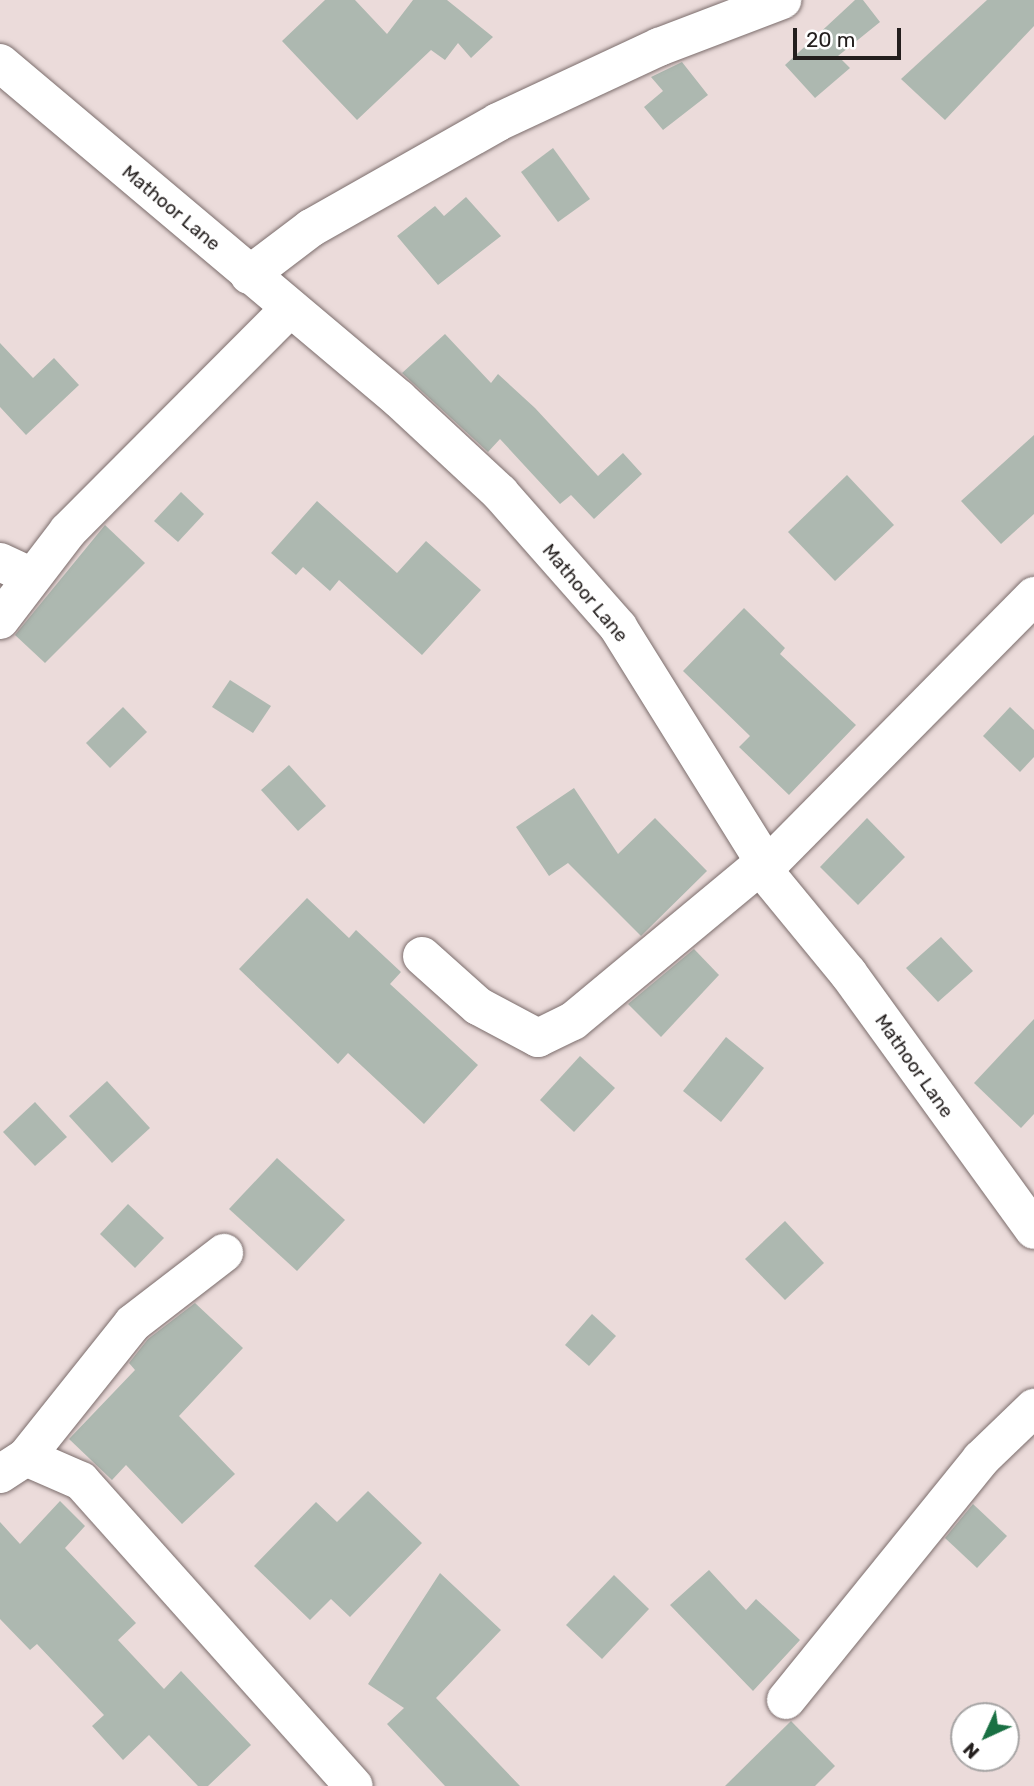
<!DOCTYPE html>
<style>
body{margin:0}
#map{position:relative;width:1034px;height:1786px;overflow:hidden;background:#ebdbda;font-family:Rubik,sans-serif}
div>[style]{position:absolute}
.building>*{inset:0;background:#adb8b0}
.roads{filter:drop-shadow(0 0 2px #7b6d6c) drop-shadow(0 0 2px #7b6d6c)}
.minor>*{height:38px;margin:-19px;padding:0 19px;transform-origin:19px;border-radius:19px;background:#fff}
span{translate:-50% -50%;white-space:nowrap;text-align:center;line-height:1.15;-webkit-text-stroke:5px #fff;paint-order:stroke}
.street-label{font-size:19px;color:#231e1d}
.north{position:absolute;left:950px;top:1702px;width:70px;height:70px;box-sizing:border-box;background:#fff;border:2px solid #a7a5a5;border-radius:50%;rotate:225deg;font-size:19px;font-weight:700;line-height:28px;text-align:center;color:#231e1d}
.north::after{content:'';display:block;margin:auto;width:24px;height:32px;background:#197043;clip-path:polygon(50% 0,100% 100%,50% 72%,0 100%)}
.scale{position:absolute;left:793px;top:28px;width:108px;height:32px;box-sizing:border-box;border:4px solid #231e1d;border-top:0;padding-left:9px;font-size:21px;line-height:24px;white-space:nowrap;color:#231e1d;-webkit-text-stroke:5px #fff;paint-order:stroke}
</style>
<div id="map">
<div class="building">
<div style="clip-path:polygon(325px 0,355px 0,387px 34px,413px 0,447px 0,493px 37px,471px 58px,458px 43px,445px 60px,431px 50px,357px 120px,282px 41px)"></div>
<div style="clip-path:polygon(855px 0,863px 0,880px 22px,838px 56px,850px 68px,815px 98px,785px 65px)"></div>
<div style="clip-path:polygon(987px 0,1034px 0,1034px 26px,945px 120px,901px 79px)"></div>
<div style="clip-path:polygon(682px 62px,708px 95px,663px 130px,644px 107px,663px 91px,651px 77px)"></div>
<div style="clip-path:polygon(553px 148px,590px 199px,558px 222px,521px 172px)"></div>
<div style="clip-path:polygon(466px 197px,501px 236px,438px 285px,397px 236px,435px 206px,444px 216px)"></div>
<div style="clip-path:polygon(445px 334px,491px 383px,498px 374px,535px 408px,598px 476px,623px 453px,642px 474px,594px 519px,571px 495px,560px 504px,500px 439px,488px 452px,402px 373px)"></div>
<div style="clip-path:polygon(0 343px,33px 378px,54px 358px,79px 385px,26px 435px,0 407px)"></div>
<div style="clip-path:polygon(1034px 435px,1034px 514px,1001px 544px,961px 501px)"></div>
<div style="clip-path:polygon(847px 475px,894px 525px,835px 581px,788px 532px)"></div>
<div style="clip-path:polygon(181px 492px,204px 514px,178px 542px,154px 521px)"></div>
<div style="clip-path:polygon(317px 501px,397px 573px,426px 541px,481px 590px,422px 655px,339px 580px,330px 591px,303px 567px,296px 575px,271px 553px)"></div>
<div style="clip-path:polygon(105px 525px,145px 563px,45px 663px,15px 635px)"></div>
<div style="clip-path:polygon(744px 608px,785px 648px,780px 654px,856px 725px,789px 795px,739px 747px,750px 736px,683px 671px)"></div>
<div style="clip-path:polygon(230px 680px,271px 706px,253px 733px,212px 707px)"></div>
<div style="clip-path:polygon(123px 707px,147px 732px,110px 768px,86px 743px)"></div>
<div style="clip-path:polygon(1010px 707px,1034px 730px,1034px 757px,1020px 772px,983px 736px)"></div>
<div style="clip-path:polygon(289px 765px,326px 806px,298px 831px,261px 790px)"></div>
<div style="clip-path:polygon(574px 788px,618px 854px,655px 818px,707px 871px,641px 936px,568px 863px,549px 876px,516px 827px)"></div>
<div style="clip-path:polygon(867px 818px,905px 857px,858px 905px,820px 867px)"></div>
<div style="clip-path:polygon(307px 898px,349px 938px,356px 930px,401px 972px,390px 984px,478px 1065px,424px 1124px,348px 1053px,338px 1064px,239px 969px)"></div>
<div style="clip-path:polygon(941px 937px,973px 971px,938px 1002px,906px 968px)"></div>
<div style="clip-path:polygon(694px 949px,719px 975px,661px 1037px,628px 1004px)"></div>
<div style="clip-path:polygon(1034px 1019px,1034px 1114px,1021px 1128px,974px 1083px)"></div>
<div style="clip-path:polygon(726px 1037px,764px 1068px,721px 1122px,683px 1091px)"></div>
<div style="clip-path:polygon(580px 1056px,615px 1088px,574px 1132px,540px 1100px)"></div>
<div style="clip-path:polygon(107px 1081px,150px 1128px,112px 1163px,69px 1116px)"></div>
<div style="clip-path:polygon(35px 1102px,67px 1137px,35px 1166px,3px 1132px)"></div>
<div style="clip-path:polygon(277px 1158px,345px 1220px,297px 1271px,229px 1209px)"></div>
<div style="clip-path:polygon(128px 1204px,164px 1238px,135px 1268px,100px 1234px)"></div>
<div style="clip-path:polygon(785px 1221px,824px 1263px,785px 1300px,745px 1259px)"></div>
<div style="clip-path:polygon(195px 1303px,243px 1348px,179px 1416px,235px 1474px,182px 1524px,126px 1465px,112px 1480px,69px 1439px,135px 1370px,129px 1363px,148px 1339px)"></div>
<div style="clip-path:polygon(592px 1314px,616px 1336px,589px 1366px,565px 1345px)"></div>
<div style="clip-path:polygon(368px 1491px,422px 1543px,350px 1617px,331px 1599px,310px 1620px,254px 1566px,316px 1502px,337px 1522px)"></div>
<div style="clip-path:polygon(60px 1501px,85px 1526px,65px 1548px,136px 1623px,118px 1640px,164px 1689px,181px 1671px,251px 1745px,208px 1786px,198px 1786px,149px 1735px,123px 1760px,92px 1726px,104px 1715px,37px 1644px,30px 1650px,0 1619px,0 1522px,20px 1544px)"></div>
<div style="clip-path:polygon(973px 1504px,1007px 1536px,977px 1568px,945px 1538px)"></div>
<div style="clip-path:polygon(709px 1570px,746px 1610px,756px 1599px,800px 1640px,753px 1691px,670px 1605px)"></div>
<div style="clip-path:polygon(440px 1573px,501px 1630px,436px 1698px,520px 1786px,445px 1786px,387px 1724px,404px 1708px,368px 1684px)"></div>
<div style="clip-path:polygon(614px 1575px,649px 1609px,602px 1659px,566px 1625px)"></div>
<div style="clip-path:polygon(791px 1721px,835px 1766px,815px 1786px,725px 1786px)"></div>
</div>
<div class="roads">
<div class="minor">
<div style="left:0;top:63px;width:522px;rotate:40.1deg"></div>
<div style="left:399px;top:399px;width:138px;rotate:42.9deg"></div>
<div style="left:500px;top:493px;width:179px;rotate:48.6deg"></div>
<div style="left:618px;top:627px;width:282px;rotate:58.1deg"></div>
<div style="left:767px;top:866px;width:7px;rotate:180deg"></div>
<div style="left:760px;top:866px;width:139px;rotate:50.6deg"></div>
<div style="left:848px;top:973px;width:317px;rotate:54.1deg"></div>
<div style="left:249px;top:275px;width:78px;rotate:-37.2deg"></div>
<div style="left:311px;top:228px;width:215px;rotate:-29.5deg"></div>
<div style="left:498px;top:122px;width:178px;rotate:-25deg"></div>
<div style="left:659px;top:47px;width:132px;rotate:-20.9deg"></div>
<div style="left:0;top:562px;width:35px;rotate:25deg"></div>
<div style="left:0;top:620px;width:112px;rotate:-52.6deg"></div>
<div style="left:68px;top:531px;width:313px;rotate:-45.1deg"></div>
<div style="left:767px;top:866px;width:380px;rotate:-45.3deg"></div>
<div style="left:422px;top:956px;width:75px;rotate:41.8deg"></div>
<div style="left:478px;top:1006px;width:68px;rotate:28.1deg"></div>
<div style="left:538px;top:1038px;width:39px;rotate:-26deg"></div>
<div style="left:573px;top:1021px;width:243px;rotate:-39.7deg"></div>
<div style="left:26px;top:1457px;width:171px;rotate:-51.4deg"></div>
<div style="left:133px;top:1323px;width:115px;rotate:-37.6deg"></div>
<div style="left:0;top:1474px;width:31px;rotate:-33deg"></div>
<div style="left:26px;top:1457px;width:60px;rotate:23.6deg"></div>
<div style="left:81px;top:1481px;width:409px;rotate:48.2deg"></div>
<div style="left:786px;top:1700px;width:310px;rotate:-51deg"></div>
<div style="left:981px;top:1459px;width:74px;rotate:-43.9deg"></div>
</div>
</div>
<div class="street-label">
<span style="left:171px;top:208px;rotate:40deg">Mathoor Lane</span>
<span style="left:585px;top:593px;rotate:50deg">Mathoor Lane</span>
<span style="left:914px;top:1066px;rotate:55deg">Mathoor Lane</span>
</div>
<div class="north">N</div>
<div class="scale">20 m</div>
</div>
